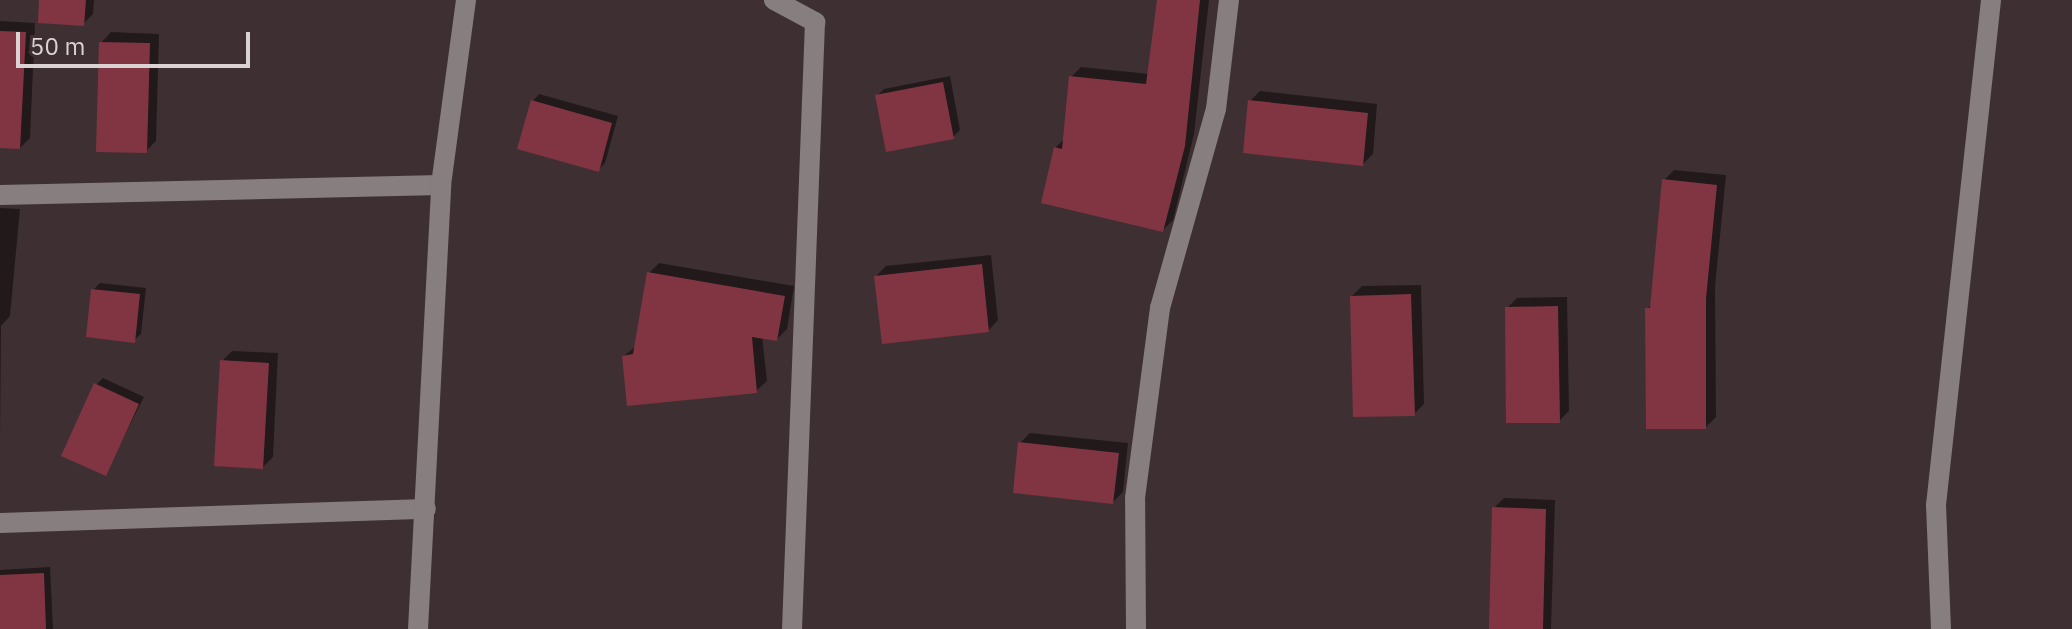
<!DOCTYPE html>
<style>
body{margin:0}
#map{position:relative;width:2072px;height:629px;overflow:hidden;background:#3e3032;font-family:"IBM Plex Sans",sans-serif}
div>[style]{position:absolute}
.shadow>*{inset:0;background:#0007}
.building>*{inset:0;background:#813543}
.minor>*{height:20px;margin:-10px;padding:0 10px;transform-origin:10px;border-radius:10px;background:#867e7f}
span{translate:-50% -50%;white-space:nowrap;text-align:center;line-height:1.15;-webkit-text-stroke:8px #3e3032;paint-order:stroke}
.scale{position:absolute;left:16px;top:32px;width:234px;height:36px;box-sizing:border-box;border:4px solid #dbd2d3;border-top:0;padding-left:10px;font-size:24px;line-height:28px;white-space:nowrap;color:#dbd2d3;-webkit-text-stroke:6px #3e3032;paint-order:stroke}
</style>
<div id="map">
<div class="shadow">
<div style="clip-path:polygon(41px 0,94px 0,93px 14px,83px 24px)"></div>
<div style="clip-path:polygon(1159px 0,1209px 0,1194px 134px,1173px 220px,1163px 230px,1055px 148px,1065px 138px,1071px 77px,1081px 67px,1149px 74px)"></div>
<div style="clip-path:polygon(0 21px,35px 23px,30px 138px,20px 148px,0 147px)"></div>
<div style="clip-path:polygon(111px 32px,159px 34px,156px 141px,146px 151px,101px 43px)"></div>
<div style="clip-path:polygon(950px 76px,960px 130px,953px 137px,877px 96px,884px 89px)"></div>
<div style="clip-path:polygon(1260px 91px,1377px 104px,1373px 154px,1363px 164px,1250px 101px)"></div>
<div style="clip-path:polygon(539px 94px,618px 116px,605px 163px,598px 170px,533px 101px)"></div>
<div style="clip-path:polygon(1674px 170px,1726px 175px,1715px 287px,1716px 417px,1706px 427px,1647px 309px,1652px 304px,1664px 180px)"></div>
<div style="clip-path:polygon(0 208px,20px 209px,10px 316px,1px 326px,0 441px)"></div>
<div style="clip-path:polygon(991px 255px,998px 320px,988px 331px,876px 276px,886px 266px)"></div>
<div style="clip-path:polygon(659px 263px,794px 286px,787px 329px,777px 339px,762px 336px,767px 381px,756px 391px,624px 356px,636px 346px,649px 273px)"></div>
<div style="clip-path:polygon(100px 283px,146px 288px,141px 334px,134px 340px,93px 290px)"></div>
<div style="clip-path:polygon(1421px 285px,1424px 404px,1414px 414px,1352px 296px,1362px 286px)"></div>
<div style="clip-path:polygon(1567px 297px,1569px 411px,1559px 421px,1507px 308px,1517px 298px)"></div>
<div style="clip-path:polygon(232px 351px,278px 353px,273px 457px,263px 467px,222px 361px)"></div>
<div style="clip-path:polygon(103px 378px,144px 397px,105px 474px,96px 385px)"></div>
<div style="clip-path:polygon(1030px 433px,1128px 443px,1123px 492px,1113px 502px,1020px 443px)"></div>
<div style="clip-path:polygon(1504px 498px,1555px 500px,1551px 629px,1491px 629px,1494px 508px)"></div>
<div style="clip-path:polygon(50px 567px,53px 629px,0 629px,0 570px)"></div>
</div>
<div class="building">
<div style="clip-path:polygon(39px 0,86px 0,84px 26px,38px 23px)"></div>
<div style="clip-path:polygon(1157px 0,1200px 0,1185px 146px,1163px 232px,1041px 203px,1054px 147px,1062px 149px,1069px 76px,1146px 84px)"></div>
<div style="clip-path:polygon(0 31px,26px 32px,20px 149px,0 148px)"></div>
<div style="clip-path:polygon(99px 42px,150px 43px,147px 153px,96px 152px)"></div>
<div style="clip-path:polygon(943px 82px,954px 139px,886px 152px,875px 95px)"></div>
<div style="clip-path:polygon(531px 100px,612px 123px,599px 172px,517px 149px)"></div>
<div style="clip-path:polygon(1248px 100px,1368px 113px,1363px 166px,1243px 153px)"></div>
<div style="clip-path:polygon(1662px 179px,1717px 185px,1706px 299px,1706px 429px,1646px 429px,1645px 308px,1650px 308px)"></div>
<div style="clip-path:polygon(982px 264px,989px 332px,882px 344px,874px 276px)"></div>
<div style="clip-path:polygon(647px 272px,785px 296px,777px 341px,752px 337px,757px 393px,627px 406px,622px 356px,633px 354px)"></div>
<div style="clip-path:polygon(91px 289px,140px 294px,135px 343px,86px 337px)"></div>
<div style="clip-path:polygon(1411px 294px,1415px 416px,1353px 417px,1350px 296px)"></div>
<div style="clip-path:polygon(1558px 306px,1560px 423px,1506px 423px,1505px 307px)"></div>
<div style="clip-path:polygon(220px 360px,269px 363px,263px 469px,214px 466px)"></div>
<div style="clip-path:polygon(94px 383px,139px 404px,106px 476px,61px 456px)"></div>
<div style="clip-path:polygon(1018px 442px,1119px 453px,1113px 504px,1013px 493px)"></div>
<div style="clip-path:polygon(1492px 507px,1546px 509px,1543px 629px,1489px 629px)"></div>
<div style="clip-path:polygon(44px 573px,46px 629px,0 629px,0 575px)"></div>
</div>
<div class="minor">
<div style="left:774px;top:0;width:47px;rotate:28.2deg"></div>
<div style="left:815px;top:22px;width:607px;rotate:92.17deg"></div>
<div style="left:0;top:195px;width:441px;rotate:-1.3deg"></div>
<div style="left:0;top:523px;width:426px;rotate:-1.9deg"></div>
<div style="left:418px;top:629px;width:445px;rotate:-87deg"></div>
<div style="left:441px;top:185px;width:187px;rotate:-82.3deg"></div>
<div style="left:1136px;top:629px;width:131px;rotate:-90.4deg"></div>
<div style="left:1135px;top:498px;width:192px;rotate:-82.5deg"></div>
<div style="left:1160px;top:308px;width:207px;rotate:-74.3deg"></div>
<div style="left:1216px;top:109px;width:110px;rotate:-83.2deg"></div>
<div style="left:1941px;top:629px;width:124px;rotate:-92.3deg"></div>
<div style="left:1936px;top:505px;width:508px;rotate:-83.78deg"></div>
</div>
<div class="scale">50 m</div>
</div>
